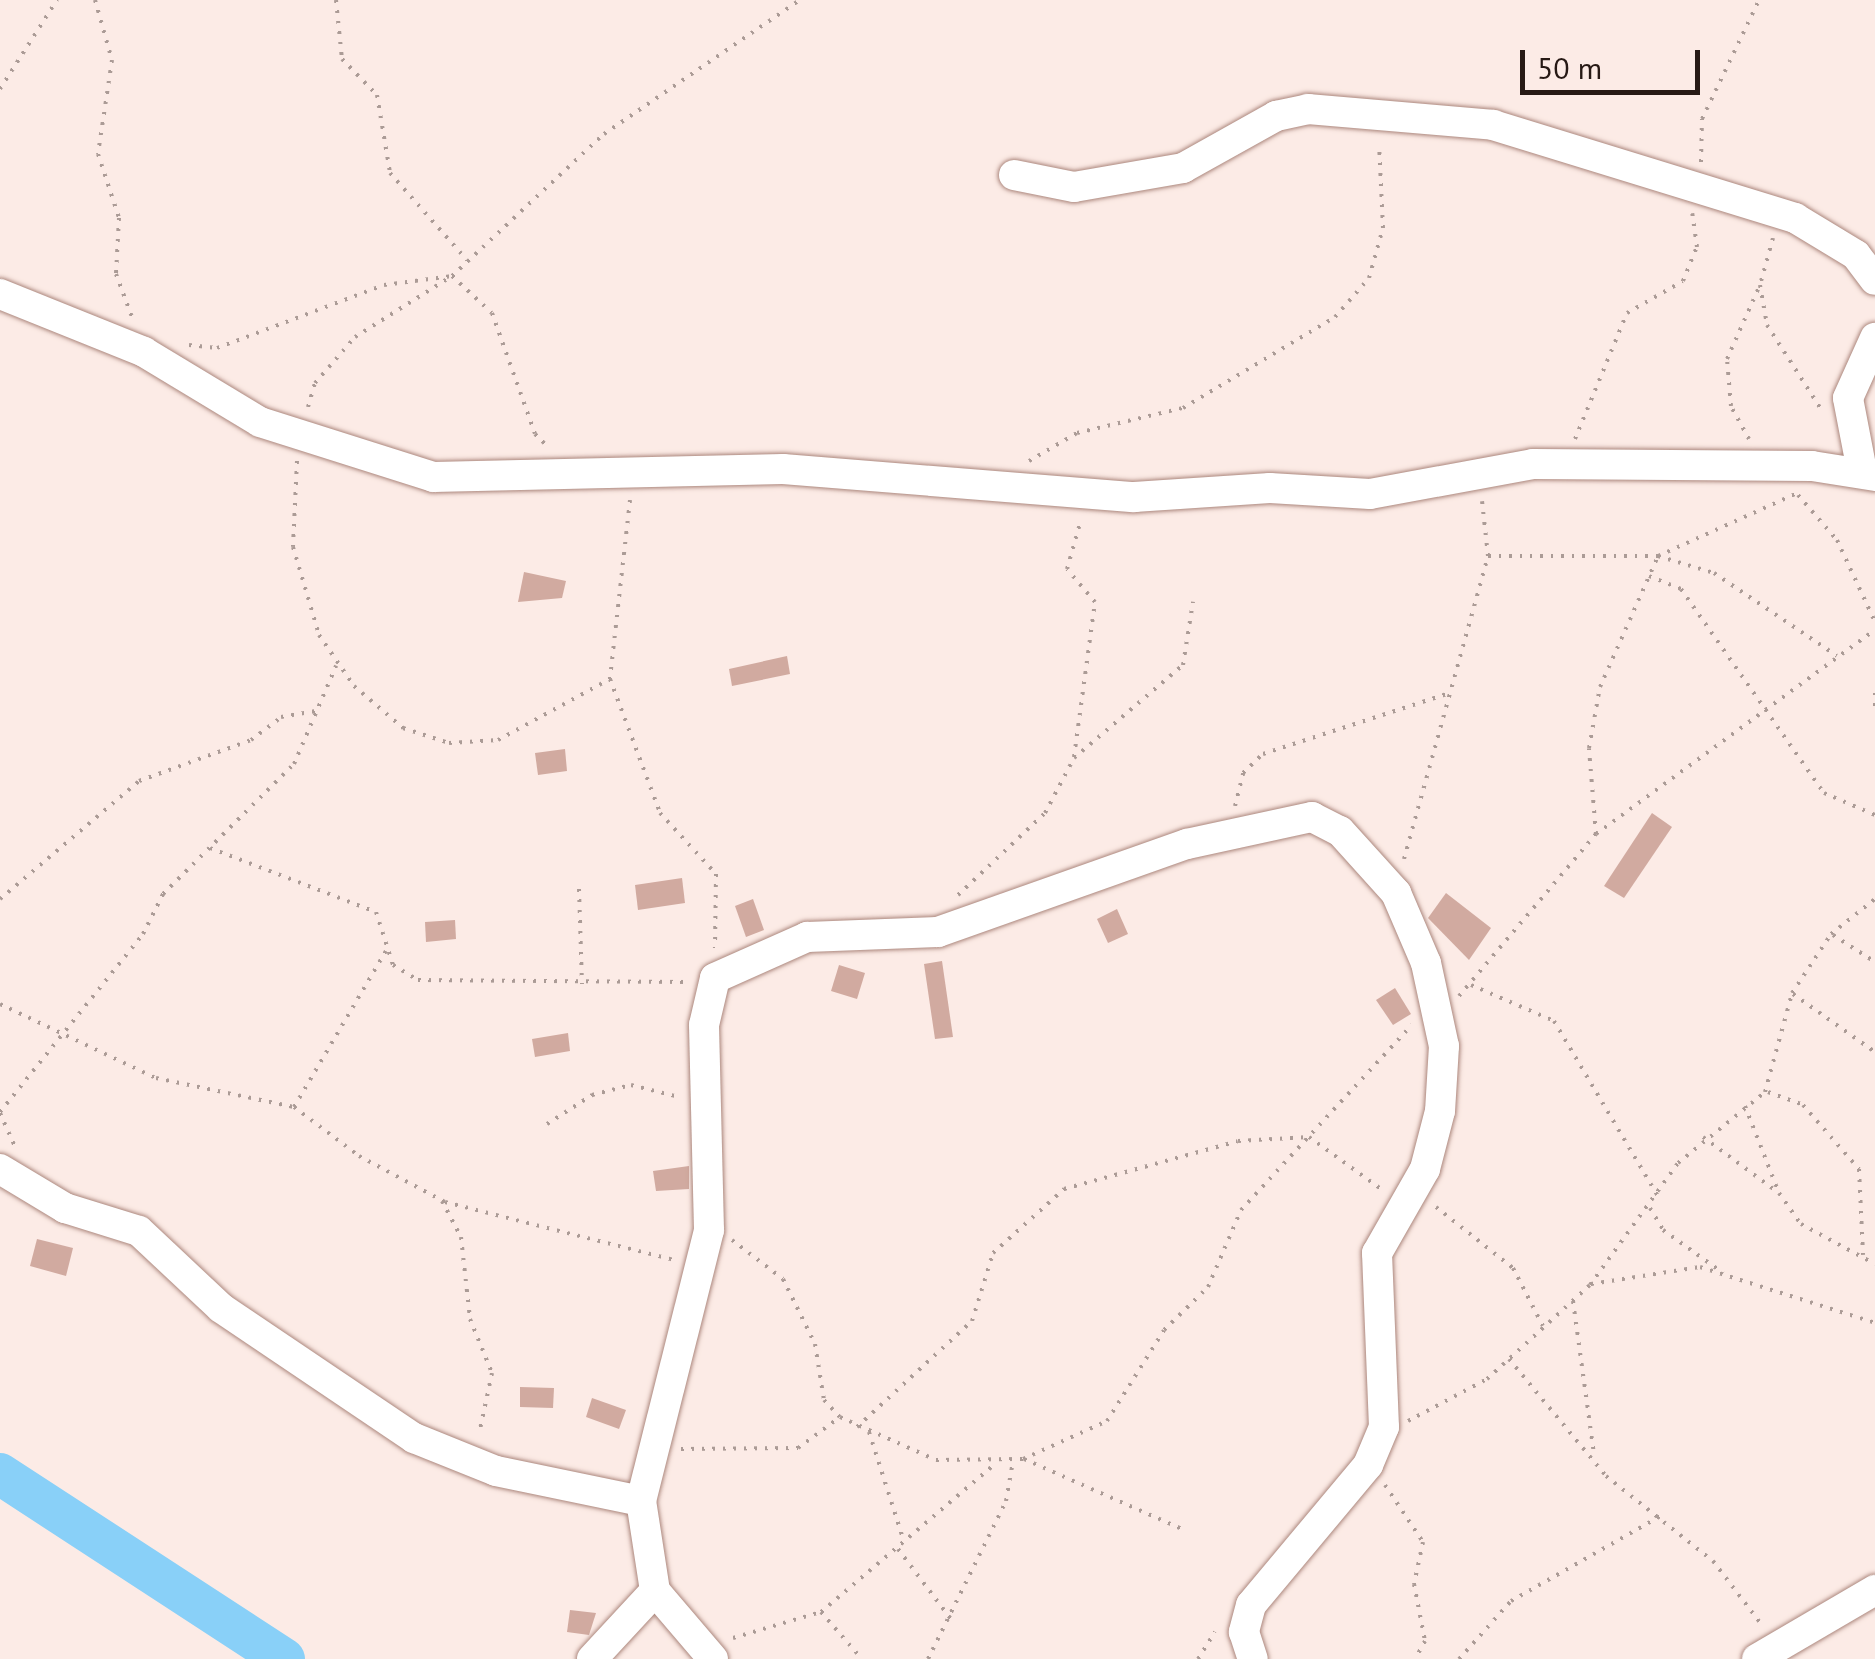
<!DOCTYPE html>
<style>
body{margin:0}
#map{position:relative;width:1875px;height:1659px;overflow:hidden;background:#fcebe6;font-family:"PT Sans",sans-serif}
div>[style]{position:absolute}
.river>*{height:42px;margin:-21px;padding:0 21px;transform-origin:21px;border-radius:21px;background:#89d0f8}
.building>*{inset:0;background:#d1aaa0}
.path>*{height:4px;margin-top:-2px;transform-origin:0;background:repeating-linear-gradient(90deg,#ab9b96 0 2.5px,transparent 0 10.5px)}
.roads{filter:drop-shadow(0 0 2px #ac877d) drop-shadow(0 0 2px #ac877d)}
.minor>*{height:30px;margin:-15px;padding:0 15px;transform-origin:15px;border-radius:15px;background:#fff}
span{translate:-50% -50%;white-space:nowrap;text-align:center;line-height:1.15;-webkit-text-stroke:9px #fcebe6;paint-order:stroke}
.scale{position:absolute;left:1520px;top:50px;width:180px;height:45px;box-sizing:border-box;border:5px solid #271915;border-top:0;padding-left:12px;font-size:30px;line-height:35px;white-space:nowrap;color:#271915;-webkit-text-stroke:8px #fcebe6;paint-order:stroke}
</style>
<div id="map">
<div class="river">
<div style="left:0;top:1474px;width:339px;rotate:33.1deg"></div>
</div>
<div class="building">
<div style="clip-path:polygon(524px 572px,566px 581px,562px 598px,518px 602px)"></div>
<div style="clip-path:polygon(787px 656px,790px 674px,732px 686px,729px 669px)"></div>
<div style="clip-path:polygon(565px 749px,567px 771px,538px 775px,535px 753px)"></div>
<div style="clip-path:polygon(1652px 813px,1672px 827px,1624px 898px,1604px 886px)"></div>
<div style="clip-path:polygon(682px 878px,685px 903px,638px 910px,635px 885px)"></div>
<div style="clip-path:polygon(1446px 893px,1491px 928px,1469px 960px,1428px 918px)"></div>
<div style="clip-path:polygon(753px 899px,764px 930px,746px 937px,735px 906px)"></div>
<div style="clip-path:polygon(1117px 909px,1128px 934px,1108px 943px,1097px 919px)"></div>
<div style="clip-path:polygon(455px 920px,456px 939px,426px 942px,425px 922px)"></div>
<div style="clip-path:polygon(942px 961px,953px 1037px,935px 1039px,924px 964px)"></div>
<div style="clip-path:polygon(839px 965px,865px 973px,857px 999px,831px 991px)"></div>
<div style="clip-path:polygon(1395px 988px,1411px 1014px,1393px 1025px,1376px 1000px)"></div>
<div style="clip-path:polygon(568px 1033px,570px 1051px,535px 1057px,532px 1039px)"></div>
<div style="clip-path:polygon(689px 1166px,689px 1189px,656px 1191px,653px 1171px)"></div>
<div style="clip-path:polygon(37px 1239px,73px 1248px,66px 1276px,30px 1266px)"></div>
<div style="clip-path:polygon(520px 1387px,554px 1388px,553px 1408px,520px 1407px)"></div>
<div style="clip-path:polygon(592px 1398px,626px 1410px,619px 1429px,586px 1417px)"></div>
<div style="clip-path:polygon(570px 1610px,596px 1613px,589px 1635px,567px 1632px)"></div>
</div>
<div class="path">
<div style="left:95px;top:0;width:62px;rotate:74.2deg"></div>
<div style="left:112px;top:60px;width:95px;rotate:98.5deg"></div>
<div style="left:98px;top:154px;width:67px;rotate:71.8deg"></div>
<div style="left:119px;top:218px;width:56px;rotate:93.1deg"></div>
<div style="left:116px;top:274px;width:46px;rotate:69.6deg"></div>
<div style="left:336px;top:0;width:59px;rotate:84.2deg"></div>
<div style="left:342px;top:59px;width:50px;rotate:45.8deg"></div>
<div style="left:377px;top:95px;width:79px;rotate:80.5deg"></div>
<div style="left:390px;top:173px;width:116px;rotate:48.5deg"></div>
<div style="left:0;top:89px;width:106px;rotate:-57.4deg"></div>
<div style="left:1701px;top:162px;width:43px;rotate:-88.7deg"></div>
<div style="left:1702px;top:119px;width:132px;rotate:-64.4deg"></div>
<div style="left:1773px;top:238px;width:49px;rotate:105.5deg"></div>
<div style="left:1760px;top:285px;width:41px;rotate:80.1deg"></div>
<div style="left:1767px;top:325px;width:100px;rotate:57.3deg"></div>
<div style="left:189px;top:345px;width:28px;rotate:6deg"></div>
<div style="left:217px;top:348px;width:178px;rotate:-20.7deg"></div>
<div style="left:384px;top:285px;width:69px;rotate:-7.5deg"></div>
<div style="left:452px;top:276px;width:54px;rotate:42.8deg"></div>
<div style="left:492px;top:313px;width:128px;rotate:70.4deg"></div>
<div style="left:535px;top:434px;width:20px;rotate:45deg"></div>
<div style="left:308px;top:407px;width:25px;rotate:-74deg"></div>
<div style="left:315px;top:383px;width:61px;rotate:-49deg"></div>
<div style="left:355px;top:337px;width:115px;rotate:-32.2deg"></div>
<div style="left:452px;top:276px;width:208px;rotate:-43.1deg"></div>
<div style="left:604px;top:134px;width:237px;rotate:-34.4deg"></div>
<div style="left:1575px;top:439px;width:136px;rotate:-67.6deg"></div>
<div style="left:1627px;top:313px;width:64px;rotate:-29.7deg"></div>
<div style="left:1683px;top:281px;width:37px;rotate:-68deg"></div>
<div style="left:1697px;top:247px;width:34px;rotate:-98deg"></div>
<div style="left:1749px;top:439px;width:38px;rotate:-119deg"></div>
<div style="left:1731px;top:406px;width:47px;rotate:-94.9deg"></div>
<div style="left:1727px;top:359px;width:81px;rotate:-66deg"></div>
<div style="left:297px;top:461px;width:86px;rotate:92.7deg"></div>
<div style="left:293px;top:547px;width:92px;rotate:73.5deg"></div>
<div style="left:319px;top:635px;width:62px;rotate:55.5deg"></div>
<div style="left:354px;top:686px;width:65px;rotate:40.6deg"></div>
<div style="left:403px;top:728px;width:48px;rotate:18.1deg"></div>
<div style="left:449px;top:743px;width:49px;rotate:-3.5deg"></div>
<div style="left:498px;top:740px;width:128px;rotate:-28.6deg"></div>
<div style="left:1029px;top:461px;width:56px;rotate:-30.3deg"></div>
<div style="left:1077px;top:433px;width:109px;rotate:-13.3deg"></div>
<div style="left:1183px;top:408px;width:177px;rotate:-30.9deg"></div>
<div style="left:1335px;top:317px;width:52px;rotate:-48.9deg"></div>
<div style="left:1369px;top:278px;width:52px;rotate:-74.4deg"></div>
<div style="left:1383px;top:228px;width:84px;rotate:-92.7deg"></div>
<div style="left:1798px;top:495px;width:60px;rotate:49.1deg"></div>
<div style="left:1837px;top:540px;width:90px;rotate:65.1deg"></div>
<div style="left:630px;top:500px;width:180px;rotate:96.4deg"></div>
<div style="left:610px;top:679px;width:143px;rotate:69.5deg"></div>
<div style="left:660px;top:813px;width:83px;rotate:47.4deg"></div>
<div style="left:716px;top:874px;width:74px;rotate:90.8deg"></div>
<div style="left:1488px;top:556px;width:170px"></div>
<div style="left:1658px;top:556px;width:150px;rotate:-24.3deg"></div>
<div style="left:1649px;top:576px;width:35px;rotate:22deg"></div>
<div style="left:1681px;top:589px;width:249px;rotate:55deg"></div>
<div style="left:1824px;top:793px;width:56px;rotate:23.3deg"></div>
<div style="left:1875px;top:693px;width:18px;rotate:90deg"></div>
<div style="left:1074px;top:757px;width:156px;rotate:-82.3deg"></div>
<div style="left:1095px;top:602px;width:43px;rotate:-130.3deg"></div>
<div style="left:1067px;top:569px;width:51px;rotate:-74.1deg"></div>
<div style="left:1235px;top:806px;width:34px;rotate:-76deg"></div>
<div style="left:1243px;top:773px;width:28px;rotate:-44deg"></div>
<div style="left:1263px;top:754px;width:194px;rotate:-18.1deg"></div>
<div style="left:1596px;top:834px;width:86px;rotate:-94.7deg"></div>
<div style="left:1589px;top:748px;width:62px;rotate:-79.8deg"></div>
<div style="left:1600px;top:687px;width:143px;rotate:-66.1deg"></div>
<div style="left:1658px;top:556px;width:59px;rotate:16.9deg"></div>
<div style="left:1714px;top:573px;width:148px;rotate:34deg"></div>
<div style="left:210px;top:848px;width:178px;rotate:21.1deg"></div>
<div style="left:376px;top:912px;width:56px;rotate:72.2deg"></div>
<div style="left:393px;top:965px;width:29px;rotate:31deg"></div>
<div style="left:418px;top:980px;width:269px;rotate:0.4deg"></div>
<div style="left:1404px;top:859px;width:314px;rotate:-74.5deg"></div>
<div style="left:1488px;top:556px;width:55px;rotate:-96.2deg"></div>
<div style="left:579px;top:889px;width:95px;rotate:88.2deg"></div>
<div style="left:958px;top:895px;width:120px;rotate:-43.3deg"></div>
<div style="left:1045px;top:813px;width:62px;rotate:-62.2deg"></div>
<div style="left:1074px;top:758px;width:143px;rotate:-40.5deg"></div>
<div style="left:1183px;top:665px;width:64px;rotate:-81deg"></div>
<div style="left:0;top:899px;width:182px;rotate:-40.3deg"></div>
<div style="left:139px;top:781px;width:119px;rotate:-20.1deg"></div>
<div style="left:251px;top:740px;width:38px;rotate:-37deg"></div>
<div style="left:281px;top:717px;width:41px;rotate:-9.9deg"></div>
<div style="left:1833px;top:935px;width:50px;rotate:32.7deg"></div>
<div style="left:1471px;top:985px;width:90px;rotate:23.4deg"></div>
<div style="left:1554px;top:1021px;width:204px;rotate:59.3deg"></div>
<div style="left:1793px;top:994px;width:100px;rotate:35.3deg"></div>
<div style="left:1459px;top:996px;width:212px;rotate:-49.8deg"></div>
<div style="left:1596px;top:834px;width:346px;rotate:-36.2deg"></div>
<div style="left:0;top:1004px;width:173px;rotate:25.4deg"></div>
<div style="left:156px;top:1078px;width:141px;rotate:11.9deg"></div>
<div style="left:294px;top:1107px;width:81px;rotate:37deg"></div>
<div style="left:359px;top:1156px;width:98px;rotate:28.1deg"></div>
<div style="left:445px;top:1202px;width:236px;rotate:14.2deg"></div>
<div style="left:1768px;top:1092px;width:37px;rotate:20deg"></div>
<div style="left:1803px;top:1105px;width:85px;rotate:48.8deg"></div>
<div style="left:1859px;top:1169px;width:86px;rotate:87.3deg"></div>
<div style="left:1745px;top:1106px;width:93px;rotate:68.7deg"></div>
<div style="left:294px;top:1107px;width:181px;rotate:-59.5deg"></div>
<div style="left:0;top:1112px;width:228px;rotate:-51.2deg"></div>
<div style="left:143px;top:934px;width:45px;rotate:-63.4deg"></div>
<div style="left:163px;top:894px;width:185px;rotate:-44.8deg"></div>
<div style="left:294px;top:764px;width:107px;rotate:-66.8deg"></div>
<div style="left:0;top:1113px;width:35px;rotate:66deg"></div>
<div style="left:547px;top:1124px;width:54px;rotate:-32.8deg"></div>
<div style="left:592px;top:1095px;width:40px;rotate:-14.4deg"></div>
<div style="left:631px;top:1085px;width:49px;rotate:14deg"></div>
<div style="left:1703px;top:1137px;width:94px;rotate:36.4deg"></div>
<div style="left:1779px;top:1193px;width:38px;rotate:55deg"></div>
<div style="left:1801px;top:1224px;width:84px;rotate:28.4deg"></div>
<div style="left:442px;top:1201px;width:41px;rotate:62.2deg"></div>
<div style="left:461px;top:1237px;width:82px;rotate:83.7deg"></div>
<div style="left:470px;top:1319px;width:58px;rotate:67.8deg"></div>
<div style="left:492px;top:1373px;width:62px;rotate:102deg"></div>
<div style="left:1436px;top:1207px;width:98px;rotate:38.4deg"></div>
<div style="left:1513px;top:1268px;width:65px;rotate:62.7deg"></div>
<div style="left:1650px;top:1208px;width:26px;rotate:59deg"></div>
<div style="left:1663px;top:1230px;width:74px;rotate:35.6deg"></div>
<div style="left:732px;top:1240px;width:64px;rotate:37.4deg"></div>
<div style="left:783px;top:1279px;width:72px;rotate:63.8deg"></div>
<div style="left:815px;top:1344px;width:57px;rotate:80.9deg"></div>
<div style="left:824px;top:1400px;width:23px;rotate:47deg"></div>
<div style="left:840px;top:1417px;width:105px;rotate:24.1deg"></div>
<div style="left:936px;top:1460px;width:87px;rotate:-0.7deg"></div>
<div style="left:1023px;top:1459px;width:92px;rotate:-24.3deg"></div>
<div style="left:1107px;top:1421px;width:107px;rotate:-57.9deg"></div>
<div style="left:1164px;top:1330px;width:62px;rotate:-44.3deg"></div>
<div style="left:1208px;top:1287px;width:84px;rotate:-66.8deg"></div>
<div style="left:1241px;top:1210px;width:252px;rotate:-47.3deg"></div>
<div style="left:1591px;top:1284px;width:110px;rotate:-8.9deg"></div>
<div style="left:1700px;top:1267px;width:184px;rotate:17.7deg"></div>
<div style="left:1573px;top:1301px;width:154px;rotate:82.2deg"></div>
<div style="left:1509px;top:1359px;width:152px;rotate:50.3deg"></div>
<div style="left:1606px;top:1476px;width:137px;rotate:38.5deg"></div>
<div style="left:1713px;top:1561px;width:81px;rotate:52.6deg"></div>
<div style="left:1408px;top:1421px;width:89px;rotate:-28deg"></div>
<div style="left:1487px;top:1379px;width:139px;rotate:-42.4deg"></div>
<div style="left:1590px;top:1285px;width:150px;rotate:-54.2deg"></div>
<div style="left:1678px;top:1163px;width:112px;rotate:-39.2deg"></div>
<div style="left:1765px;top:1092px;width:103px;rotate:-74.7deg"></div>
<div style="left:1792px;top:993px;width:71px;rotate:-56.5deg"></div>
<div style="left:1831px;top:934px;width:56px;rotate:-38.5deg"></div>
<div style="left:857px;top:1427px;width:156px;rotate:-42.7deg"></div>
<div style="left:972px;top:1321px;width:71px;rotate:-72.8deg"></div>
<div style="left:993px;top:1253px;width:96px;rotate:-42deg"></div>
<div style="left:1064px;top:1189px;width:180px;rotate:-15.4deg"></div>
<div style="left:1238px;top:1141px;width:71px;rotate:-3.2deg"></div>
<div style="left:1309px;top:1137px;width:92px;rotate:35.8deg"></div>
<div style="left:869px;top:1432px;width:115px;rotate:72.3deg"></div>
<div style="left:681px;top:1449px;width:117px;rotate:-0.5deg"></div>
<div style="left:798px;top:1448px;width:52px;rotate:-36.4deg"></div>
<div style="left:1024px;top:1459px;width:175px;rotate:23.9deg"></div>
<div style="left:1385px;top:1485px;width:69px;rotate:56.3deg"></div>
<div style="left:1423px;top:1542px;width:43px;rotate:102.1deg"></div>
<div style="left:1414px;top:1584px;width:58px;rotate:79.1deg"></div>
<div style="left:1425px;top:1641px;width:21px;rotate:119deg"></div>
<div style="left:898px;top:1549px;width:88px;rotate:52.9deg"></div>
<div style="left:821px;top:1612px;width:62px;rotate:48.9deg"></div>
<div style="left:733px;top:1638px;width:92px;rotate:-16.5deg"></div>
<div style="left:821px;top:1612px;width:227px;rotate:-40.4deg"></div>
<div style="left:928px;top:1659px;width:176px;rotate:-63.7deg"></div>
<div style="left:1006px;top:1501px;width:41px;rotate:-80.1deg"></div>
<div style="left:1198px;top:1659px;width:32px;rotate:-58deg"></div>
<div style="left:1459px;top:1659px;width:78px;rotate:-48.1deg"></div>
<div style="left:1511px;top:1601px;width:176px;rotate:-29.6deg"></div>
</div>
<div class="roads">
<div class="minor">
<div style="left:1014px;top:175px;width:61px;rotate:11.3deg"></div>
<div style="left:1074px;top:187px;width:111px;rotate:-9.9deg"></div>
<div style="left:1183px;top:168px;width:107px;rotate:-29.2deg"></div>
<div style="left:1276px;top:116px;width:33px;rotate:-12deg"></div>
<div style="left:1308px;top:109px;width:186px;rotate:4.9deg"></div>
<div style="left:1493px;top:125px;width:316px;rotate:17.1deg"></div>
<div style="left:1795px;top:218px;width:71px;rotate:31.2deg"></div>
<div style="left:1856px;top:255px;width:31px;rotate:53deg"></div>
<div style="left:0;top:294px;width:155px;rotate:21.9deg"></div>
<div style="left:144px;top:352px;width:135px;rotate:31.1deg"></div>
<div style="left:260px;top:422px;width:182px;rotate:17.6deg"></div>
<div style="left:433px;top:477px;width:350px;rotate:-1.3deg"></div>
<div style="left:783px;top:469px;width:352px;rotate:4.6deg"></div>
<div style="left:1134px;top:497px;width:136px;rotate:-3.8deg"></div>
<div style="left:1270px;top:488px;width:100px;rotate:3.4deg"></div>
<div style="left:1370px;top:494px;width:166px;rotate:-10.4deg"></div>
<div style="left:1533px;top:464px;width:279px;rotate:0.4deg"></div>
<div style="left:1812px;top:466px;width:64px;rotate:9deg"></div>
<div style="left:1862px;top:471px;width:74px;rotate:-100.9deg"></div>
<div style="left:1848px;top:398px;width:66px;rotate:-65.8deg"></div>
<div style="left:0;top:1169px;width:76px;rotate:31deg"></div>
<div style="left:65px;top:1208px;width:77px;rotate:17.3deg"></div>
<div style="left:139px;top:1231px;width:112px;rotate:43.2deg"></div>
<div style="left:221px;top:1308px;width:233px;rotate:34deg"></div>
<div style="left:414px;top:1438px;width:88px;rotate:21.9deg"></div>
<div style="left:496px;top:1471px;width:148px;rotate:11.7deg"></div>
<div style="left:592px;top:1659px;width:93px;rotate:-47.2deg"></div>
<div style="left:713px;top:1659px;width:89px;rotate:-130.5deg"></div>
<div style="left:655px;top:1591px;width:91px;rotate:-98.8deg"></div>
<div style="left:641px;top:1501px;width:279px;rotate:-75.9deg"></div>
<div style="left:709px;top:1230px;width:205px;rotate:-91.4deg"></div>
<div style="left:704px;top:1025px;width:48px;rotate:-76.8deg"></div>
<div style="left:715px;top:978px;width:101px;rotate:-24deg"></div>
<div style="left:807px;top:937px;width:131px;rotate:-2.2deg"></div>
<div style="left:938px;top:932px;width:264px;rotate:-19.5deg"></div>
<div style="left:1187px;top:844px;width:128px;rotate:-12.2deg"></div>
<div style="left:1312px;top:817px;width:31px;rotate:27deg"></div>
<div style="left:1340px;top:831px;width:84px;rotate:47.9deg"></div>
<div style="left:1396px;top:893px;width:76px;rotate:66.8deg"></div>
<div style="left:1426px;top:963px;width:85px;rotate:77.8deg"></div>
<div style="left:1444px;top:1046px;width:65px;rotate:93.5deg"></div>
<div style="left:1440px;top:1111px;width:60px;rotate:104.5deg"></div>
<div style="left:1425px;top:1169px;width:97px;rotate:119.7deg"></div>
<div style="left:1377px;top:1253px;width:174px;rotate:87.7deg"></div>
<div style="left:1384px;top:1427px;width:41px;rotate:112.8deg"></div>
<div style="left:1368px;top:1465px;width:182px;rotate:129.9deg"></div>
<div style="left:1251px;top:1605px;width:28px;rotate:105deg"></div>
<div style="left:1244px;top:1632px;width:28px;rotate:72deg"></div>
<div style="left:1757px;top:1659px;width:137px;rotate:-30.3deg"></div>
</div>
</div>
<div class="scale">50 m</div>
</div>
